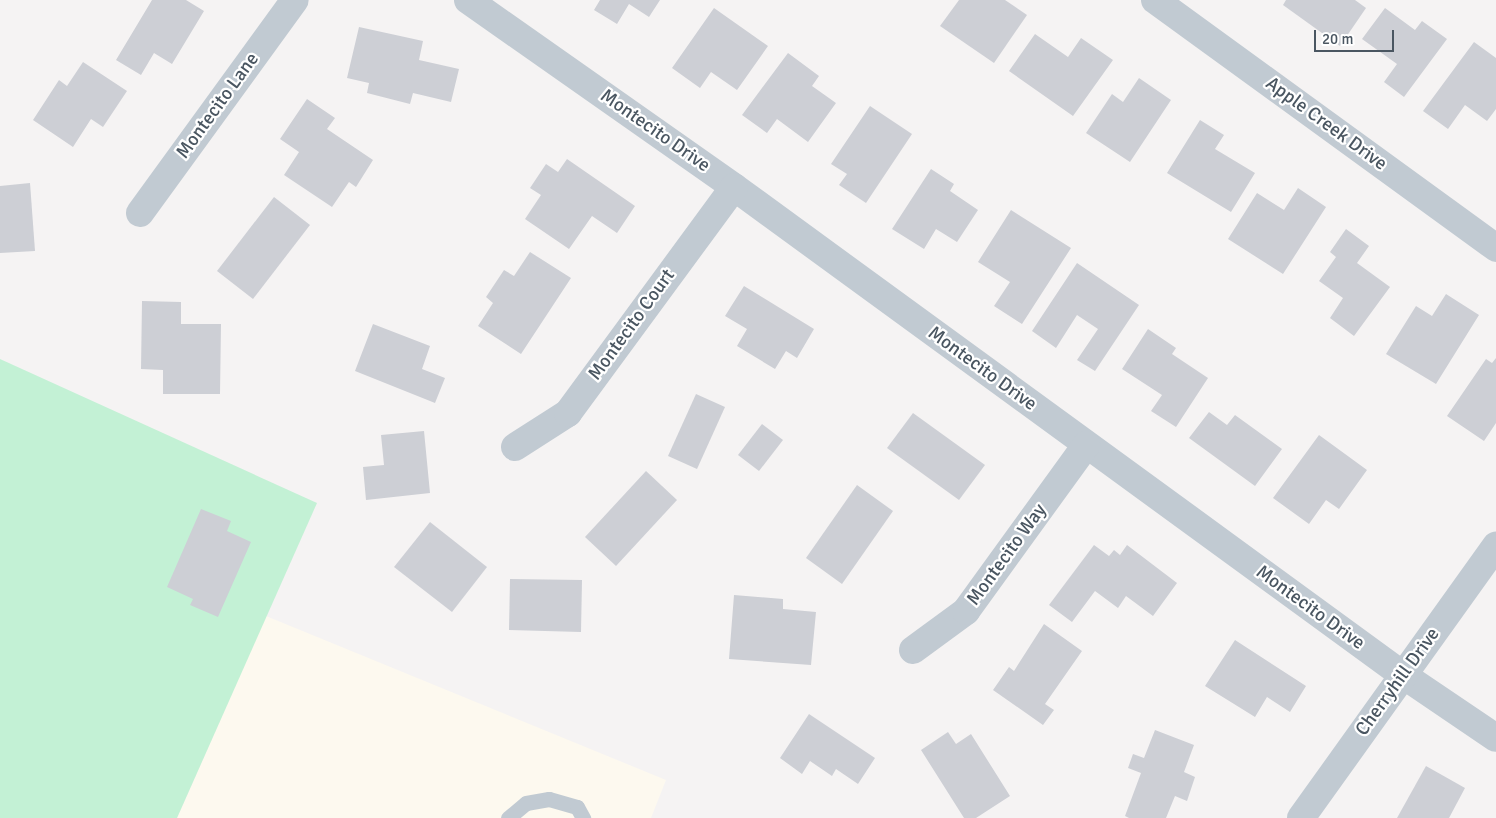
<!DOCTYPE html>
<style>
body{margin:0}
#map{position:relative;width:1496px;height:818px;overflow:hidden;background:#f5f3f3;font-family:Signika,sans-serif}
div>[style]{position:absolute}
.commercial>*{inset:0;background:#fdf9ef}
.green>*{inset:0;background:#c3f1d5}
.building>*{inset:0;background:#cdcfd5}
.service>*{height:15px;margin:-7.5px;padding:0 7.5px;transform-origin:7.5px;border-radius:7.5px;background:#c1cad2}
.minor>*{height:28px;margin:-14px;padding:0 14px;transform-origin:14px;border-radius:14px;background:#c1cad2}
span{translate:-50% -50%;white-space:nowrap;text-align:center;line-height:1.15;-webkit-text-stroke:4.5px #fff;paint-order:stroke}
.street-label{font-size:19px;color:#4a5661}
.scale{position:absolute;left:1314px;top:30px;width:80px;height:22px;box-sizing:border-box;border:2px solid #4a5661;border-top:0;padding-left:6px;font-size:15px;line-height:18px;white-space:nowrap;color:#4a5661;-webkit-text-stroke:4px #fff;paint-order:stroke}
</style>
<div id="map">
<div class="commercial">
<div style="clip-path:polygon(266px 616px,666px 780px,651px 818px,177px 818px)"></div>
</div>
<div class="green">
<div style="clip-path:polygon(0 359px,317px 503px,177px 818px,0 818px)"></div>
</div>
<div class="building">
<div style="clip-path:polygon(152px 0,186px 0,204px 11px,172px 64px,154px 53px,141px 75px,116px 60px)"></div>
<div style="clip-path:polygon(600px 0,660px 0,649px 17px,629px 4px,617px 24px,594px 10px)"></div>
<div style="clip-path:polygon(959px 0,1005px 0,1027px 15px,994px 63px,940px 26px)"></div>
<div style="clip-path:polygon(1286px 0,1355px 0,1366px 8px,1340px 46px,1283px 5px)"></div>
<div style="clip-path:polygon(714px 8px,768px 46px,737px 90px,711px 72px,700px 88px,672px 68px)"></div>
<div style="clip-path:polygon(1385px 8px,1415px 30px,1422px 21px,1447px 39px,1404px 97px,1384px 82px,1397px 64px,1362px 39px)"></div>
<div style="clip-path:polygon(359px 27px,423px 41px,419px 60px,459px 69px,451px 102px,413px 93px,410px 104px,367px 93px,369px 83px,347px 78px)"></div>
<div style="clip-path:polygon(1035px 34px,1068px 57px,1081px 38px,1113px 60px,1073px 116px,1009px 71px)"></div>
<div style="clip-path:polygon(1474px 42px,1496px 58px,1496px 109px,1487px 121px,1465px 105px,1448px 129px,1423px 111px)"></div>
<div style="clip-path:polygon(788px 53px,819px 76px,812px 86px,836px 103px,808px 142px,777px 119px,767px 133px,742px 115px)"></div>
<div style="clip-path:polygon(83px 62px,127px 91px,103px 127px,91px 119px,73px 147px,33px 120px,59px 80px,67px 86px)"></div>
<div style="clip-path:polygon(1139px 78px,1171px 100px,1130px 162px,1086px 133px,1112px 94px,1123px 102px)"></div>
<div style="clip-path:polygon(307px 99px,335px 118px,327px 129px,373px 160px,356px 187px,349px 182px,332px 207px,284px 175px,299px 152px,280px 139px)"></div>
<div style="clip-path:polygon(870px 106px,912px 134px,866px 203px,839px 185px,847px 174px,831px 164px)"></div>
<div style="clip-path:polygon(1200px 120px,1224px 135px,1215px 149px,1255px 173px,1231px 212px,1167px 173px)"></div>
<div style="clip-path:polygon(567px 159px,635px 206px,617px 233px,592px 216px,569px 249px,525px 219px,541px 195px,530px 188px,546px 164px,558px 172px)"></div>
<div style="clip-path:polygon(931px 169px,954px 184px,950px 191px,978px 210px,957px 242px,936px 229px,924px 249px,892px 229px)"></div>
<div style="clip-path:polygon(30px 183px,35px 251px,0 253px,0 186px)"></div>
<div style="clip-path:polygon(1298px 188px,1326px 207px,1283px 274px,1228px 239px,1257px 193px,1284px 210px)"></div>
<div style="clip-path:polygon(274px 197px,310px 225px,253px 299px,217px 271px)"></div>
<div style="clip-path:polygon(1011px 210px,1071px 248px,1022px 324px,994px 306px,1010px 282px,978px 262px)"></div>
<div style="clip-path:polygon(1346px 229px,1369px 246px,1357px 263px,1390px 287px,1354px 336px,1330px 318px,1343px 298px,1319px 281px,1336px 257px,1330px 252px)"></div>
<div style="clip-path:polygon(530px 252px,571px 278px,521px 354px,478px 326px,493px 303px,486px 297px,504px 270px,514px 276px)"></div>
<div style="clip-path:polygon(1077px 263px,1139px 305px,1095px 371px,1077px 360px,1098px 329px,1077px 315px,1056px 348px,1032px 331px)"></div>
<div style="clip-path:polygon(744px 286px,814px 329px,797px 358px,786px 351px,775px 369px,737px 346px,747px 329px,725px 316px)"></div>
<div style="clip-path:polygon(1446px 294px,1479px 315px,1436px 384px,1386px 354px,1416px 306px,1432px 316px)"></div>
<div style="clip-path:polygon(142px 301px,181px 302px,181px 324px,221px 324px,220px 394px,163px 394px,163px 370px,141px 369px)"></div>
<div style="clip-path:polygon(373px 324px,430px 346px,422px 369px,445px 378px,435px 403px,355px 371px)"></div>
<div style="clip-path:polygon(1148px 329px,1176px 348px,1172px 354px,1208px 378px,1176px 427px,1151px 411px,1162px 395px,1122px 369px)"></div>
<div style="clip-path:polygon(1496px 358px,1496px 423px,1484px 441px,1447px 416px,1486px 359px,1492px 363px)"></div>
<div style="clip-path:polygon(696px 394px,725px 407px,697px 469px,668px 456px)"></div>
<div style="clip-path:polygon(1209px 412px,1227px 425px,1235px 415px,1282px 449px,1255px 486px,1189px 438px)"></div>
<div style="clip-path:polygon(913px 413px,985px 465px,959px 500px,887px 448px)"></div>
<div style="clip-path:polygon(762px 424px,783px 440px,759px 471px,738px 455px)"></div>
<div style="clip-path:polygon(424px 431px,430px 493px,366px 500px,363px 467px,384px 465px,381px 435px)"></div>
<div style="clip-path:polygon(1319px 435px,1367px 470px,1339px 509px,1326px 500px,1309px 524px,1273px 498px)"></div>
<div style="clip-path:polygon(646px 471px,677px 500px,616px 566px,585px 537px)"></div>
<div style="clip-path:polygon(857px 485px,893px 511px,842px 584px,806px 558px)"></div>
<div style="clip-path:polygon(201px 509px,231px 521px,227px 531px,251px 542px,218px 617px,190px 605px,193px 599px,167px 587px)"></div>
<div style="clip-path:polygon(430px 522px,487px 567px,452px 612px,394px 567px)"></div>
<div style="clip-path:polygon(1094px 545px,1109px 556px,1114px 550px,1120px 555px,1127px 545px,1177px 583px,1153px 616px,1126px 596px,1118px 608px,1095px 591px,1072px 622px,1049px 605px)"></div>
<div style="clip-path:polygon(510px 579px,582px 580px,581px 632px,509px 630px)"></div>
<div style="clip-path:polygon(734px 595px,783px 599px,783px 609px,816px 612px,811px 665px,729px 659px)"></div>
<div style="clip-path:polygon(1044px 624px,1082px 651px,1045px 704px,1054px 710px,1043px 725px,993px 690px,1009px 667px,1014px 671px)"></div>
<div style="clip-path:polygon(1235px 640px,1306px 686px,1290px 712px,1267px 697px,1255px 717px,1205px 686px)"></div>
<div style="clip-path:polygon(809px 714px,875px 758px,858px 784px,836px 769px,832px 776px,810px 761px,802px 774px,780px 758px)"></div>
<div style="clip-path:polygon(1155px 730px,1194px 745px,1184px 772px,1195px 777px,1187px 801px,1175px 796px,1166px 818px,1129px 818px,1125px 816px,1141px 773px,1128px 768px,1133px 754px,1144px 758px)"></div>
<div style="clip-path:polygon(948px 732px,956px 744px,971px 734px,1010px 796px,976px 818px,964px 818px,921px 750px)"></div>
<div style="clip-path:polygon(1426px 766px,1465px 788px,1449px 818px,1397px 818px)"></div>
</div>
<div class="service">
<div style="left:508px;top:818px;width:23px;rotate:-40deg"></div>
<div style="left:526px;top:803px;width:23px;rotate:-10deg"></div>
<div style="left:549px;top:799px;width:29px;rotate:16deg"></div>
<div style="left:577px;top:807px;width:13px;rotate:61deg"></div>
</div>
<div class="minor">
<div style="left:468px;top:0;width:325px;rotate:35.1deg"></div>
<div style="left:734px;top:187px;width:828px;rotate:36.11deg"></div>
<div style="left:1403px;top:675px;width:112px;rotate:34.1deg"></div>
<div style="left:1155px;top:0;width:422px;rotate:36deg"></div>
<div style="left:140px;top:213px;width:263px;rotate:-54deg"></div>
<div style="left:515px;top:447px;width:63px;rotate:-32.7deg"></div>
<div style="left:568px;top:413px;width:280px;rotate:-53.7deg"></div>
<div style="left:913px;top:650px;width:66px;rotate:-36.3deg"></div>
<div style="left:966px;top:611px;width:205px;rotate:-54.1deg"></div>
<div style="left:1301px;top:818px;width:335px;rotate:-54.4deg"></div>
</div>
<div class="street-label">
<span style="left:218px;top:106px;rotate:-54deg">Montecito Lane</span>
<span style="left:1326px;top:124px;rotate:36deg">Apple Creek Drive</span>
<span style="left:655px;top:131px;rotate:35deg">Montecito Drive</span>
<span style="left:632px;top:325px;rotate:-54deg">Montecito Court</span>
<span style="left:982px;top:369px;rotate:36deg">Montecito Drive</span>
<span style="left:1007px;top:555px;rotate:-54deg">Montecito Way</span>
<span style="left:1310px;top:608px;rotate:36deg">Montecito Drive</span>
<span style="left:1398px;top:682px;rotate:-54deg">Cherryhill Drive</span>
</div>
<div class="scale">20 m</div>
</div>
